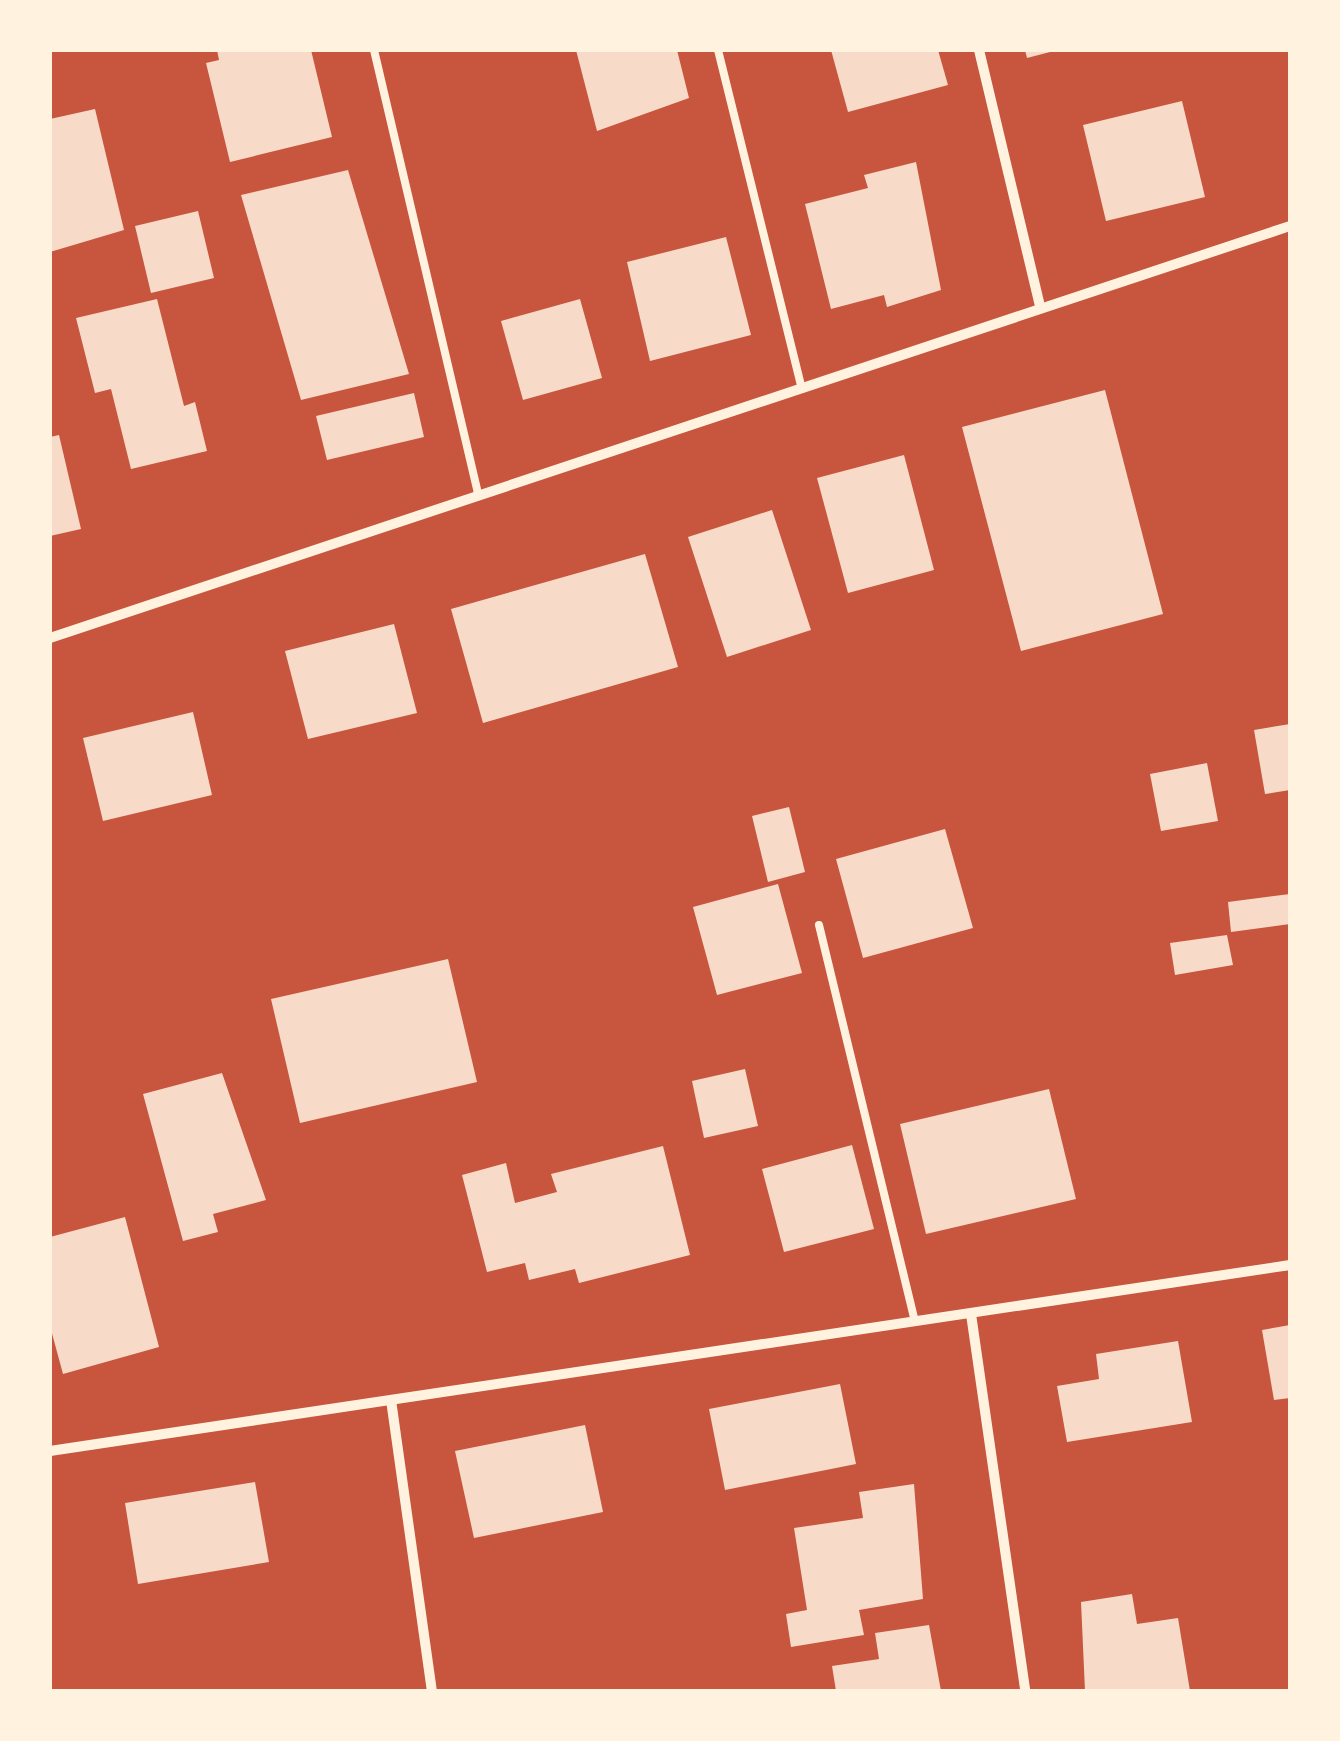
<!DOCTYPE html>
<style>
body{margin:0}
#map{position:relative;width:1340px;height:1741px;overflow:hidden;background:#c8553d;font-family:"Libre Baskerville",serif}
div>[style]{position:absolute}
.building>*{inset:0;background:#f7dbc8}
.service>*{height:8px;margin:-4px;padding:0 4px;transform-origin:4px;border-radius:4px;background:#fff3e0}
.minor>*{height:10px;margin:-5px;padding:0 5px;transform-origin:5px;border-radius:5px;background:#fff3e0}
span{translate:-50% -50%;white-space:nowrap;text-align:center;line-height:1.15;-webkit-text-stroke:10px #fff3e0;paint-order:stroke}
.frame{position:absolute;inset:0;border:52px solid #fff3e0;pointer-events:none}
</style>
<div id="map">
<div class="building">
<div style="clip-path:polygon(217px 50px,311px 50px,332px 137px,230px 162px,206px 63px,219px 60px)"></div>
<div style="clip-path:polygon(576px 50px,677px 50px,689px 98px,597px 131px)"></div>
<div style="clip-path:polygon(831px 50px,938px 50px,948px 85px,848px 112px)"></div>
<div style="clip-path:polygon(1025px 50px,1054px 50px,1054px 51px,1027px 58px)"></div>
<div style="clip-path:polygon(1182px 101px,1205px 197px,1106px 221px,1083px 125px)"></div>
<div style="clip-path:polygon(95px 109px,124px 230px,50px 252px,50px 119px)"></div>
<div style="clip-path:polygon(916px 162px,941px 290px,887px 307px,884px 295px,831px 309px,805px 204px,868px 188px,864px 175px)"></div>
<div style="clip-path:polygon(348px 170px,409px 374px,301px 400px,241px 195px)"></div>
<div style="clip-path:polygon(198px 211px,214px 278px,151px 293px,135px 226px)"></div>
<div style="clip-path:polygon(726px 237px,751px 335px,650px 361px,627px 262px)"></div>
<div style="clip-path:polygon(157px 299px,184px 406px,195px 402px,207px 451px,131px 469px,111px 389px,95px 393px,76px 318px)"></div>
<div style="clip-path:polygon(580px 299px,602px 378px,523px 400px,501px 321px)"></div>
<div style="clip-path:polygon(1105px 390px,1163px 614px,1021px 651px,962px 427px)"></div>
<div style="clip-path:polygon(414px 393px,424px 437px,327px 460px,316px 416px)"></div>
<div style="clip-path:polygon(59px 435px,81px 529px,50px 536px,50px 437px)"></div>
<div style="clip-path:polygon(904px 455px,934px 570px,848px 593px,817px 478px)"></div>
<div style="clip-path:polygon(772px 510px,811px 630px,727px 657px,688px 537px)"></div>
<div style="clip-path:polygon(645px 554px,678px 667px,483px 723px,451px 609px)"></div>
<div style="clip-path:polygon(394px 624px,417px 713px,308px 739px,285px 651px)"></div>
<div style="clip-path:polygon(193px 712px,212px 795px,103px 821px,83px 738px)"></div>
<div style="clip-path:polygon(1290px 724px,1290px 790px,1265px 794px,1254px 730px)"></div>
<div style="clip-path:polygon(1207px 763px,1218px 821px,1161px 831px,1150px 774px)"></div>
<div style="clip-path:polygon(789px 807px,805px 872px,768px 882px,752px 816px)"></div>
<div style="clip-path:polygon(945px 829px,973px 928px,863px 958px,836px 859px)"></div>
<div style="clip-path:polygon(778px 884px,802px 973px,717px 995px,693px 907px)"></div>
<div style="clip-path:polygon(1290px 894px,1290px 924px,1231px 932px,1228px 902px)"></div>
<div style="clip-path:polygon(1227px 935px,1233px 965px,1175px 975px,1170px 943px)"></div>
<div style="clip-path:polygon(448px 959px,477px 1082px,300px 1123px,271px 999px)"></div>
<div style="clip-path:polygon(745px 1069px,758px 1126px,704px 1138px,692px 1081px)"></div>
<div style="clip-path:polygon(222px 1073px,266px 1200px,213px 1214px,218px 1232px,183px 1241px,143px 1094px)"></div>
<div style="clip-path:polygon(1049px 1089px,1076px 1199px,926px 1234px,900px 1124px)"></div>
<div style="clip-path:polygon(852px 1145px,874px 1229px,784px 1252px,762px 1169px)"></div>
<div style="clip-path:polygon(663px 1146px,690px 1255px,579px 1283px,575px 1269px,529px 1280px,525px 1263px,487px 1272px,462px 1175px,506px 1163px,515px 1203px,557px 1192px,551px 1174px)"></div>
<div style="clip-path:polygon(125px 1217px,159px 1347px,63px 1374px,50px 1326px,50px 1237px)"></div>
<div style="clip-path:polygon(1290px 1325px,1290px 1398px,1274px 1400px,1262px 1330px)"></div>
<div style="clip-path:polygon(1178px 1341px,1192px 1422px,1067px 1442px,1057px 1386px,1099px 1379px,1096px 1354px)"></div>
<div style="clip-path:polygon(840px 1384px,856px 1464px,725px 1490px,709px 1409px)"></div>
<div style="clip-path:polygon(585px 1425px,603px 1512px,474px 1538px,455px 1451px)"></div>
<div style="clip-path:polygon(255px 1482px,269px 1562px,138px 1584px,125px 1503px)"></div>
<div style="clip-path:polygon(914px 1484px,923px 1599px,859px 1610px,864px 1635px,791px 1647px,786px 1614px,807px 1610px,794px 1528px,863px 1518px,859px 1492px)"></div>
<div style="clip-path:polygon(1132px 1594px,1137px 1624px,1178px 1618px,1190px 1691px,1085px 1691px,1081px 1602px)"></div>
<div style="clip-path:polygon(929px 1625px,941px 1691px,836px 1691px,832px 1666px,879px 1659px,875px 1633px)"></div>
</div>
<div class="service">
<div style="left:374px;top:50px;width:457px;rotate:76.8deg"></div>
<div style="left:718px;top:50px;width:349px;rotate:76.1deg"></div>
<div style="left:819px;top:925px;width:405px;rotate:76.4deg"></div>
</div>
<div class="minor">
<div style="left:979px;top:50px;width:264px;rotate:76.6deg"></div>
<div style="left:50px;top:638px;width:1307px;rotate:-18.38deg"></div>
<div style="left:971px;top:1314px;width:381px;rotate:81.8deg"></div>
<div style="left:391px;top:1400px;width:294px;rotate:82deg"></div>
<div style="left:50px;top:1451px;width:1254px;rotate:-8.53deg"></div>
</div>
<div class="frame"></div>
</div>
